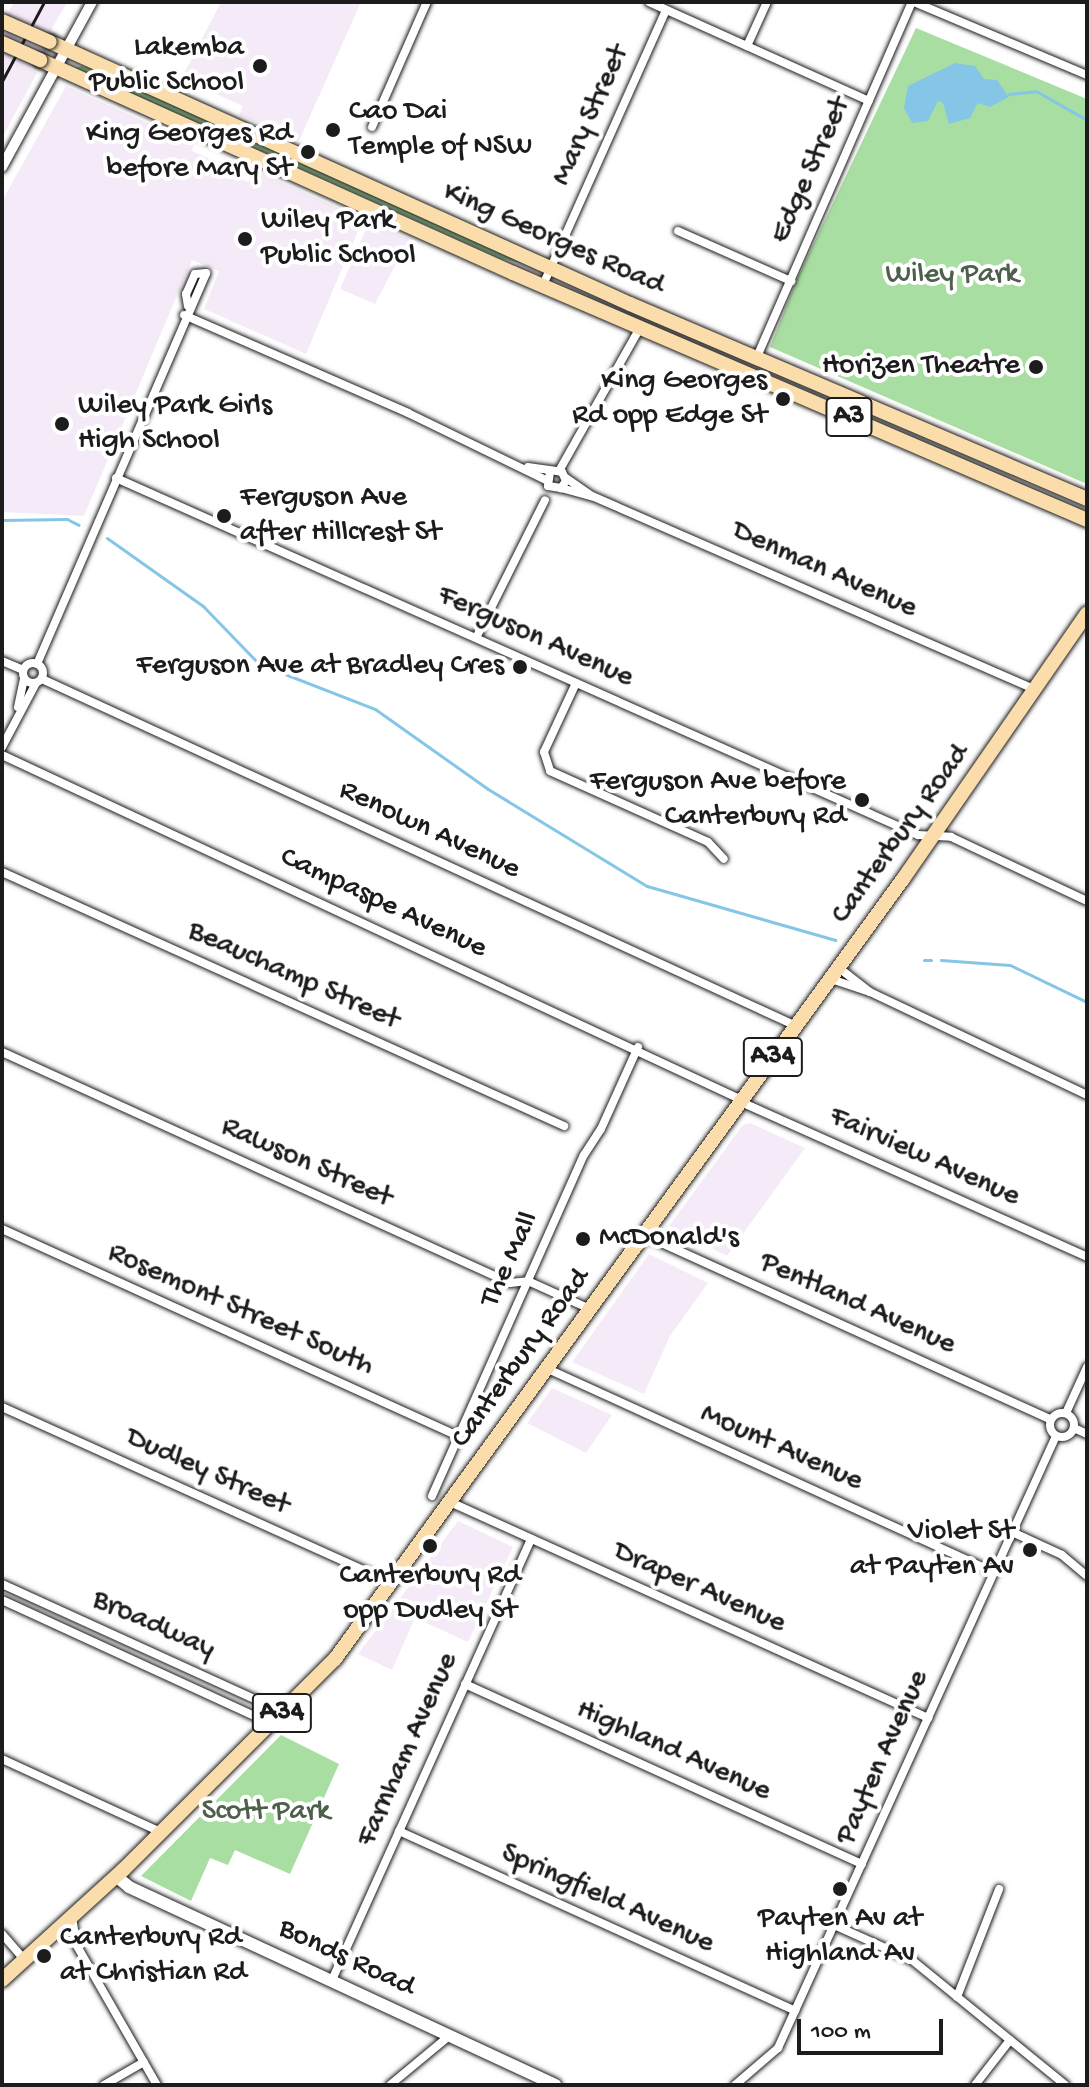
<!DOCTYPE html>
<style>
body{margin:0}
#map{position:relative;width:1089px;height:2087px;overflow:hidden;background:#fff;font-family:"Gochi Hand",sans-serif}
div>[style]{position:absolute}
.built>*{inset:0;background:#f5ebf8}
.green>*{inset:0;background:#a8dea2}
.water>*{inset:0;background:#85c6e6}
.stream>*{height:3px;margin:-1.5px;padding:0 1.5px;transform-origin:1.5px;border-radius:1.5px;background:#85c6e6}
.roads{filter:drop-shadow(0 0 2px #1c1c1c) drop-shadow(0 0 2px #1c1c1c)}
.minor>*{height:8px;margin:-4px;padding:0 4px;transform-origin:4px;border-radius:4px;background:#fff}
.minor>.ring{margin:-4px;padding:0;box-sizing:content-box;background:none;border:8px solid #fff;border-radius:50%}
.tertiary>*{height:10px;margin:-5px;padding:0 5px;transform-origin:5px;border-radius:5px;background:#fff}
.secondary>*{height:12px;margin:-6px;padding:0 6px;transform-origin:6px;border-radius:6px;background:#fff}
.trunk>*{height:14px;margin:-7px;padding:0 7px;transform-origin:7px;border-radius:7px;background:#faddab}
.rail>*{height:3px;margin:-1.5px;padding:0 1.5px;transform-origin:1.5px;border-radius:1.5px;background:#1c1c1c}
.bridges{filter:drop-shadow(0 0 2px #1c1c1c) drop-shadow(0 0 2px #1c1c1c)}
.trunk-bridge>*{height:14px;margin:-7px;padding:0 7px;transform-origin:7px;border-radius:7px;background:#faddab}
.dots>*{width:22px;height:22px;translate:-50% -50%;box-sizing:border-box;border:4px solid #fff;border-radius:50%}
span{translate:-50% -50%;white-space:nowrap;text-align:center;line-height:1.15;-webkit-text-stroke:8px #fff;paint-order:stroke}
.shield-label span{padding:2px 6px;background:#fff;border:2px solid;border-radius:6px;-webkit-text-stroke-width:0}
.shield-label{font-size:28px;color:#1c1c1c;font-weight:700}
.poi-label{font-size:30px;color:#1c1c1c}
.right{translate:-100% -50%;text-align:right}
.left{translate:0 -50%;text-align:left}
.street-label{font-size:30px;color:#1c1c1c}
.park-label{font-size:30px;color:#4d604b}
.frame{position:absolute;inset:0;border:4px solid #1c1c1c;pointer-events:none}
.scale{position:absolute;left:797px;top:2019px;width:146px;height:36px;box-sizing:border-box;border:4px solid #1c1c1c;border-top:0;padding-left:10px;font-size:24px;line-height:28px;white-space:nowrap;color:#1c1c1c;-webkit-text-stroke:6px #fff;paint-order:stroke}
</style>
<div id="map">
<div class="built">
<div style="clip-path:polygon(14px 2px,67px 2px,30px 68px,37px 73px,2px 138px,2px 24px)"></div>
<div style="clip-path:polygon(221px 2px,361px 2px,299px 141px,239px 115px,243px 106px,193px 84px,188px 92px,177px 87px)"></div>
<div style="clip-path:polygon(66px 86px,194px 144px,192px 151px,224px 165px,224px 172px,248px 182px,254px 170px,363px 219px,306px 354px,204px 309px,219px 271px,192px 260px,84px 516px,2px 512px,2px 201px)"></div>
<div style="clip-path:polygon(369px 222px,409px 239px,375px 304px,340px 289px)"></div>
<div style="clip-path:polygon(750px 1123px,805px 1148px,727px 1256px,669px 1226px,743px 1125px)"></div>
<div style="clip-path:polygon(649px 1254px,708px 1283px,670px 1336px,644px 1394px,572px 1362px)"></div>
<div style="clip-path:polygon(552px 1388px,612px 1415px,586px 1453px,527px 1423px)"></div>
<div style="clip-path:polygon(458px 1521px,513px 1547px,468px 1642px,415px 1618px,392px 1670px,358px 1654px)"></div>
</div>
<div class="green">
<div style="clip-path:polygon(916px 28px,1087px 99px,1087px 484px,770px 347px,798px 277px)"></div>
<div style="clip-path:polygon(81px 66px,87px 67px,531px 265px,502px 259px,76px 68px)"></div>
<div style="clip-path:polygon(281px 1735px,339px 1764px,290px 1874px,235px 1850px,228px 1865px,210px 1858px,191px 1901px,141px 1876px)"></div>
</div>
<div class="water">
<div style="clip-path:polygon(955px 63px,975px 66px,984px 79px,997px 80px,1009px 97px,990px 107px,978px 103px,970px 118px,949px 124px,943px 103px,938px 101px,928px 121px,912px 123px,904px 108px,908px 86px)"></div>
</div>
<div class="stream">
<div style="left:1009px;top:94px;width:27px;rotate:-6deg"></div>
<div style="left:1036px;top:91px;width:59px;rotate:29.6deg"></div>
<div style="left:2px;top:520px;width:65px;rotate:-0.9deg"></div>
<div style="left:67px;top:519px;width:13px;rotate:27deg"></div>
<div style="left:107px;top:538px;width:118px;rotate:35.3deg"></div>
<div style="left:203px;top:606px;width:81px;rotate:46deg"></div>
<div style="left:259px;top:664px;width:124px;rotate:21.2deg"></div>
<div style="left:375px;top:709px;width:138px;rotate:35.3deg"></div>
<div style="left:488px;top:789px;width:186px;rotate:31.4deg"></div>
<div style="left:647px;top:886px;width:196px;rotate:16deg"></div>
<div style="left:924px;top:960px;width:7px"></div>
<div style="left:941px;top:960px;width:69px;rotate:4.1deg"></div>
<div style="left:1010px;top:965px;width:85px;rotate:25.7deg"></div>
</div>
<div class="roads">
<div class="minor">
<div style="left:649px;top:2px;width:241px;rotate:24.2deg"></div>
<div style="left:914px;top:2px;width:188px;rotate:22.9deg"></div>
<div style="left:747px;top:46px;width:48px;rotate:-65.6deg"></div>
<div style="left:372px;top:127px;width:137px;rotate:-66.3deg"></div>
<div style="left:678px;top:231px;width:124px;rotate:23.9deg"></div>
<div style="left:543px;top:285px;width:301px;rotate:-65.9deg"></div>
<div style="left:184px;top:315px;width:244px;rotate:23.6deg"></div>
<div style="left:408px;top:413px;width:153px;rotate:25.9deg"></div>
<div style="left:756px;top:359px;width:390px;rotate:-66.4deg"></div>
<div style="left:528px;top:467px;width:34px;rotate:8deg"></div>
<div style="left:562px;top:472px;width:10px;rotate:66deg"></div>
<div style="left:566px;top:481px;width:9px;rotate:126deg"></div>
<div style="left:561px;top:488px;width:13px;rotate:-171deg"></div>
<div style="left:548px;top:486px;width:14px;rotate:-82deg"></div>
<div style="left:559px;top:471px;width:164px;rotate:-60.5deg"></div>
<div style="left:116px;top:478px;width:878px;rotate:24deg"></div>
<div style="left:918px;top:835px;width:33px;rotate:3deg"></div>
<div style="left:951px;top:837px;width:150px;rotate:25.2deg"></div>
<div style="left:566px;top:478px;width:32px;rotate:35deg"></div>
<div style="left:592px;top:496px;width:485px;rotate:23.6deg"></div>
<div style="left:561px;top:488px;width:31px;rotate:15deg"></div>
<div style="left:476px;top:638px;width:154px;rotate:-63.4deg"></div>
<div style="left:2px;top:661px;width:23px;rotate:23deg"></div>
<div class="ring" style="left:23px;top:663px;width:12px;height:12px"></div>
<div style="left:37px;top:664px;width:426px;rotate:-66.6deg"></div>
<div style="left:206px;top:273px;width:11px;rotate:175deg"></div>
<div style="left:195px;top:274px;width:22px;rotate:114deg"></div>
<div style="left:186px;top:294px;width:12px;rotate:81deg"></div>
<div style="left:42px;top:679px;width:830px;rotate:24.71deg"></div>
<div style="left:576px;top:683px;width:76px;rotate:114.9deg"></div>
<div style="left:544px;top:752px;width:20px;rotate:72deg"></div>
<div style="left:550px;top:771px;width:173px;rotate:24.2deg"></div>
<div style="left:708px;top:842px;width:23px;rotate:47deg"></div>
<div style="left:18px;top:707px;width:29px;rotate:-78deg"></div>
<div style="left:2px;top:747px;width:72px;rotate:-62deg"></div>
<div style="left:2px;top:755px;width:816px;rotate:25deg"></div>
<div style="left:2px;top:872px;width:617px;rotate:24.32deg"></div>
<div style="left:839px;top:968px;width:39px;rotate:38deg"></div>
<div style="left:870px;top:992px;width:240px;rotate:25.4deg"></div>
<div style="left:831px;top:979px;width:41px;rotate:18.4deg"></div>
<div style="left:2px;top:1052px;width:558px;rotate:24.45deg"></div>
<div style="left:510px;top:1283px;width:18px;rotate:-6deg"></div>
<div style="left:528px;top:1281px;width:68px;rotate:24.3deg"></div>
<div style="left:741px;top:1102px;width:379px;rotate:24.1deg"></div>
<div style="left:2px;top:1229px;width:501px;rotate:24.42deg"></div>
<div style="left:644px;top:1235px;width:446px;rotate:24.4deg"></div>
<div style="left:548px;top:1369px;width:490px;rotate:24.5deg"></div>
<div style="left:2px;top:1407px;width:427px;rotate:24.3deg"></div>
<div class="ring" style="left:1050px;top:1413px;width:16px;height:16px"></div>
<div style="left:1066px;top:1413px;width:51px;rotate:-65.5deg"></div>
<div style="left:1074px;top:1428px;width:14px;rotate:25deg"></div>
<div style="left:432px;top:1496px;width:373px;rotate:-66deg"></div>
<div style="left:584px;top:1155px;width:31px;rotate:-57deg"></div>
<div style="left:601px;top:1129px;width:90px;rotate:-65.7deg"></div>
<div style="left:450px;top:1502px;width:525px;rotate:24.32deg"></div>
<div style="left:1012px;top:1532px;width:55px;rotate:24.7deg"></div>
<div style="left:1062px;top:1555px;width:33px;rotate:40deg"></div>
<div style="left:2px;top:1584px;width:309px;rotate:24.5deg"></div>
<div style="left:2px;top:1600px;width:296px;rotate:24.7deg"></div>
<div style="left:465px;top:1684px;width:436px;rotate:24.4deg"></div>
<div style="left:2px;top:1759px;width:175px;rotate:24.7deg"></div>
<div style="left:399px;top:1831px;width:435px;rotate:24.4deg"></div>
<div style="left:72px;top:1918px;width:28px;rotate:80deg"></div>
<div style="left:77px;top:1946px;width:160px;rotate:60.1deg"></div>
<div style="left:834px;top:1925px;width:85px;rotate:24.2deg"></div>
<div style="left:912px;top:1960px;width:198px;rotate:39.2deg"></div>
<div style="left:2px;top:1934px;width:35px;rotate:49deg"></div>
<div style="left:332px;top:1980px;width:484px;rotate:-65.7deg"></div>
<div style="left:957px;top:1997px;width:116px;rotate:-68.7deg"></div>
<div style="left:104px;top:2085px;width:46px;rotate:-29.9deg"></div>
<div style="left:390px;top:2085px;width:77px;rotate:-39.7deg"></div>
<div style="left:735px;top:2085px;width:57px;rotate:-40.7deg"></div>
<div style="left:778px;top:2048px;width:672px;rotate:-65.57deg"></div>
<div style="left:975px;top:2085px;width:57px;rotate:-52.1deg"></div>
</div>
<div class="tertiary">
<div style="left:2px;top:167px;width:188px;rotate:-61.4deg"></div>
</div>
<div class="secondary">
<div style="left:116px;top:1876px;width:17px;rotate:40deg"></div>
<div style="left:129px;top:1887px;width:470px;rotate:24.9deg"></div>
</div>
<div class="trunk">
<div style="left:50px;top:42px;width:636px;rotate:24.31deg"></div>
<div style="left:630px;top:304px;width:497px;rotate:23.1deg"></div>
<div style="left:40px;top:60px;width:519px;rotate:24.24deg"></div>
<div style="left:513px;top:273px;width:625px;rotate:23.28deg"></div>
<div style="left:2px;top:1980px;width:164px;rotate:-42.3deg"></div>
<div style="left:123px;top:1870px;width:299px;rotate:-44.9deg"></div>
<div style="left:335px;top:1659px;width:965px;rotate:-53.94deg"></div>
<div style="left:903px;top:879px;width:323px;rotate:-55.3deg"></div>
</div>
</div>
<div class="rail">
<div style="left:2px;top:81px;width:89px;rotate:-62deg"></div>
</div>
<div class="bridges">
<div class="trunk-bridge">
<div style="left:2px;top:21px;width:52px;rotate:23.6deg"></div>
<div style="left:2px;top:43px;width:42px;rotate:24.1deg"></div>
</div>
</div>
<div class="dots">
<div style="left:260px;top:66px;background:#1c1c1c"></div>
<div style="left:333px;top:130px;background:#1c1c1c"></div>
<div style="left:308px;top:152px;background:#1c1c1c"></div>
<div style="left:245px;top:239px;background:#1c1c1c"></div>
<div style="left:1036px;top:367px;background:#1c1c1c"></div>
<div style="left:783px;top:399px;background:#1c1c1c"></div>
<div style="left:62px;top:424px;background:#1c1c1c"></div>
<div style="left:224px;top:516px;background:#1c1c1c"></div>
<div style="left:520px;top:667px;background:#1c1c1c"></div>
<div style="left:862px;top:800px;background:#1c1c1c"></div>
<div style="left:583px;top:1239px;background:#1c1c1c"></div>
<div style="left:430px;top:1546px;background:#1c1c1c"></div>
<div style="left:1030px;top:1550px;background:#1c1c1c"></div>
<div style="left:840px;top:1889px;background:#1c1c1c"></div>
<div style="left:44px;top:1956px;background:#1c1c1c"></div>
</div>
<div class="shield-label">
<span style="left:849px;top:417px">A3</span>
<span style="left:773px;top:1057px">A34</span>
<span style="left:282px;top:1713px">A34</span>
</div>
<div class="poi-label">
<span class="right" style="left:244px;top:66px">Lakemba<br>Public School</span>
<span class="left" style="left:349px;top:130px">Cao Dai<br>Temple of NSW</span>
<span class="right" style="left:292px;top:152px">King Georges Rd<br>before Mary St</span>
<span class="left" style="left:261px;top:239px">Wiley Park<br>Public School</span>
<span class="right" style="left:1020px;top:367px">Horizen Theatre</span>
<span class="right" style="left:767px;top:399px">King Georges<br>Rd opp Edge St</span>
<span class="left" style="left:78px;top:424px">Wiley Park Girls<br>High School</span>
<span class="left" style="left:240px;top:516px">Ferguson Ave<br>after Hillcrest St</span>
<span class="right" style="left:504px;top:667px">Ferguson Ave at Bradley Cres</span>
<span class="right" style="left:846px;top:800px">Ferguson Ave before<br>Canterbury Rd</span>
<span class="left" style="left:599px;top:1239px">McDonald's</span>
<span class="right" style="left:1014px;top:1550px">Violet St<br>at Payten Av</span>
<span style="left:430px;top:1594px">Canterbury Rd<br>opp Dudley St</span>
<span style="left:840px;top:1937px">Payten Av at<br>Highland Av</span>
<span class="left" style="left:60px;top:1956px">Canterbury Rd<br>at Christian Rd</span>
</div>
<div class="street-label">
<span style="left:592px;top:116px;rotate:-66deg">Mary Street</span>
<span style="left:812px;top:171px;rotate:-66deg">Edge Street</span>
<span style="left:553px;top:240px;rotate:24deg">King Georges Road</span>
<span style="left:824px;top:571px;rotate:24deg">Denman Avenue</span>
<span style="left:535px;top:638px;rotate:24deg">Ferguson Avenue</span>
<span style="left:429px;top:831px;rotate:25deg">Renown Avenue</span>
<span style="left:902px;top:835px;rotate:-54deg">Canterbury Road</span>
<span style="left:383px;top:904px;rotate:25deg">Campaspe Avenue</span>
<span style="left:293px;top:977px;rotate:24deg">Beauchamp Street</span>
<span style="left:924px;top:1158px;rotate:24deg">Fairview Avenue</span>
<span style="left:306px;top:1164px;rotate:24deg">Rawson Street</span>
<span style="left:511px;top:1260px;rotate:-65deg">The Mall</span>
<span style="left:857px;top:1305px;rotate:24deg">Pentland Avenue</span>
<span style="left:240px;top:1311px;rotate:24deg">Rosemont Street South</span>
<span style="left:522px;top:1359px;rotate:-54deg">Canterbury Road</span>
<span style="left:781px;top:1449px;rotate:24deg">Mount Avenue</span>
<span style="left:207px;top:1473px;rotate:24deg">Dudley Street</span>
<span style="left:699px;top:1589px;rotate:24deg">Draper Avenue</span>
<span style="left:153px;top:1626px;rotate:24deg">Broadway</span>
<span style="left:409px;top:1750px;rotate:-66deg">Farnham Avenue</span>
<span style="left:673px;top:1752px;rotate:24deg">Highland Avenue</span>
<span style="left:884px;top:1758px;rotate:-66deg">Payten Avenue</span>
<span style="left:607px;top:1900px;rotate:24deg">Springfield Avenue</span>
<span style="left:346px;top:1959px;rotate:25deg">Bonds Road</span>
</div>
<div class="park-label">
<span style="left:952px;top:276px">Wiley Park</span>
<span style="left:266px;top:1813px">Scott Park</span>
</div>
<div class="frame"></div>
<div class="scale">100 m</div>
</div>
